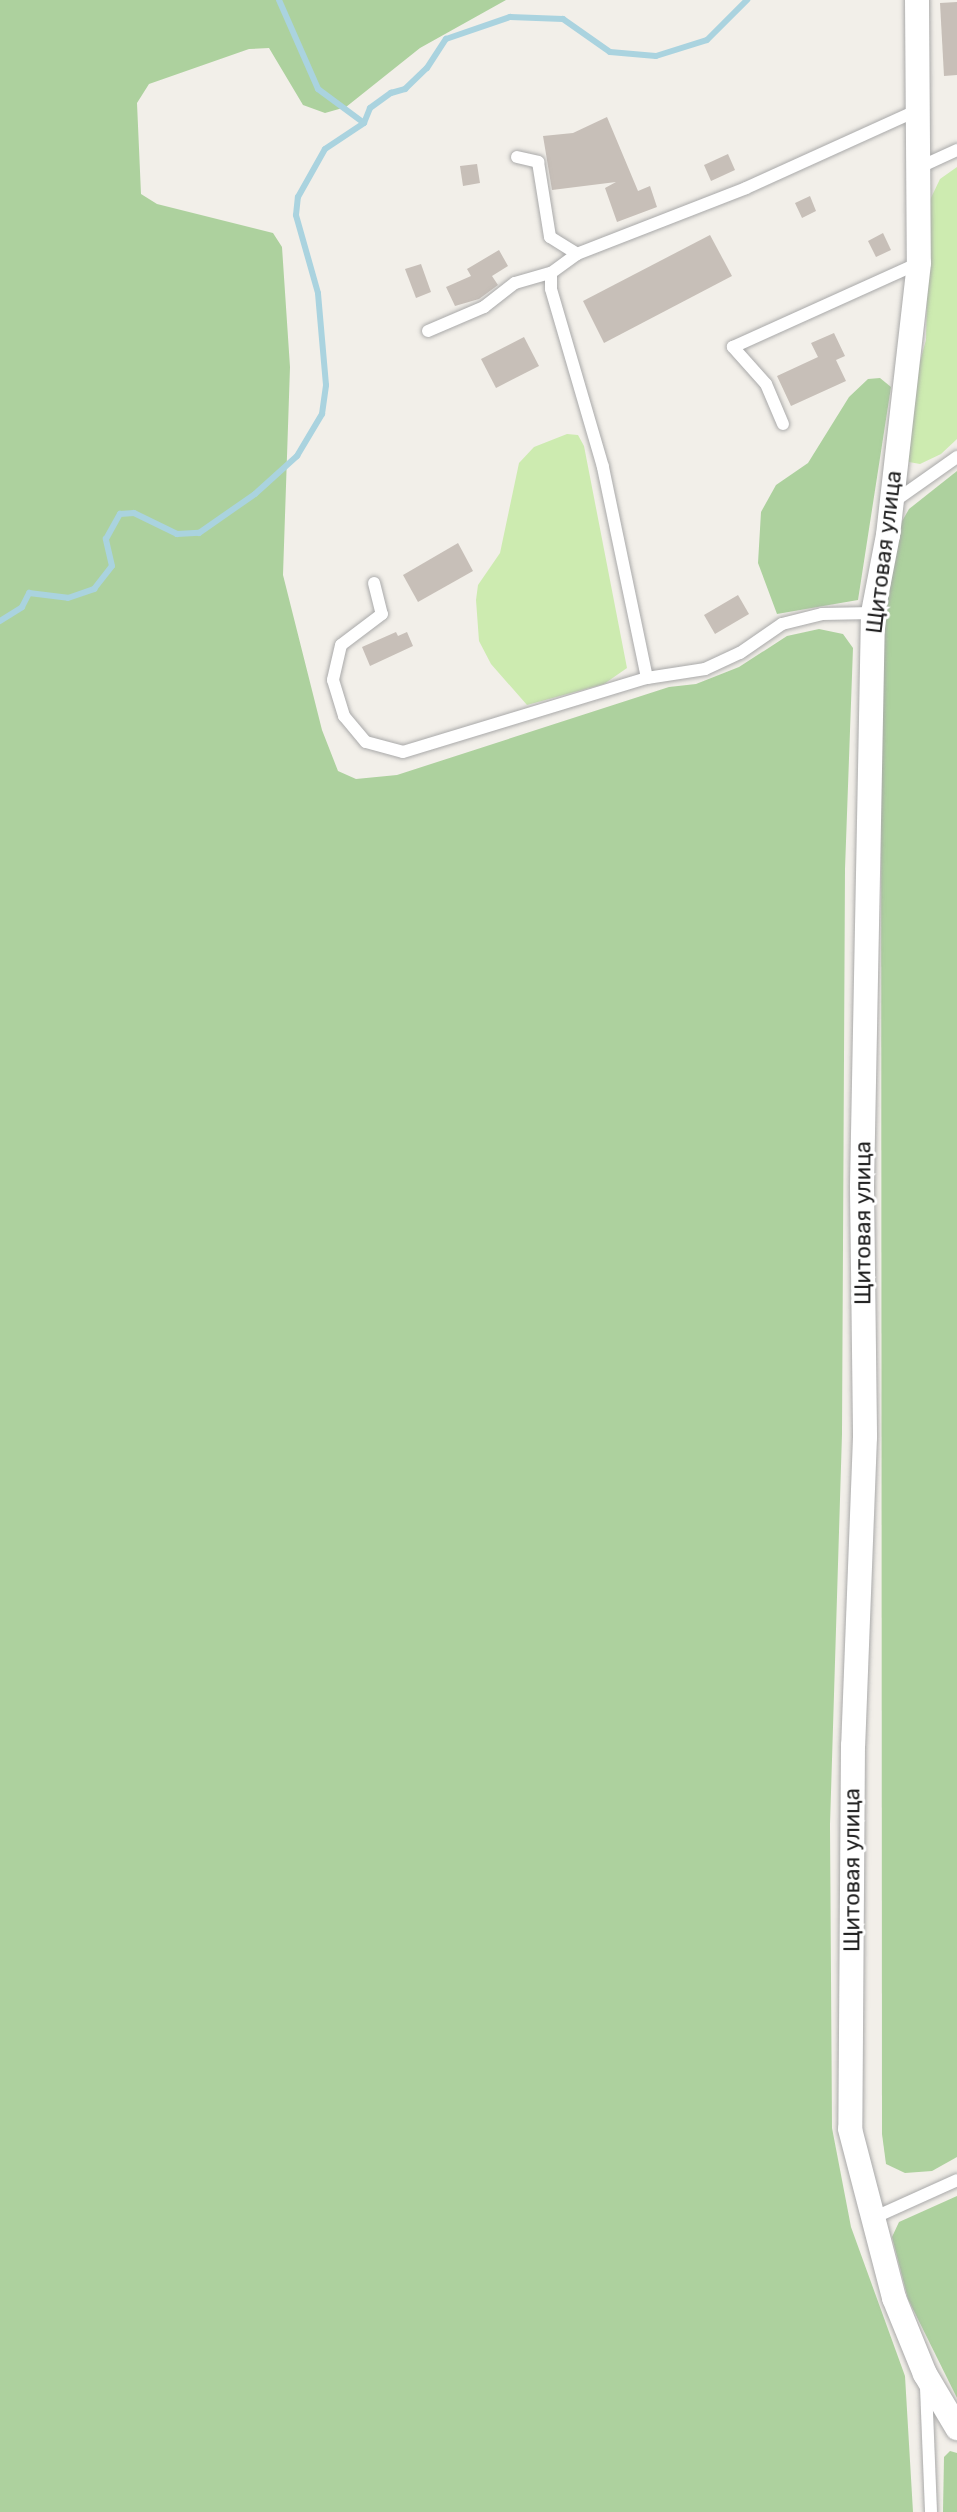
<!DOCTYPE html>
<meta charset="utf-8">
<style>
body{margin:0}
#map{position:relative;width:957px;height:2512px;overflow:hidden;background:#f2efe9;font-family:Rubik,sans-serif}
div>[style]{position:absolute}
.grass>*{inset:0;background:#cdebb0}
.forest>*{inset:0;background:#add19e}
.stream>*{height:6px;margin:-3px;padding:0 3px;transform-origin:3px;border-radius:3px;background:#aad3df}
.building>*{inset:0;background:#c7bfb8}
.roads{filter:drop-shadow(0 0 2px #a9a9a9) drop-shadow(0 0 2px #a9a9a9)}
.service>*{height:12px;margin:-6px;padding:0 6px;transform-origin:6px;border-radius:6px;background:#fff}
.minor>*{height:24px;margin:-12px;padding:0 12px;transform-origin:12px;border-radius:12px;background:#fff}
span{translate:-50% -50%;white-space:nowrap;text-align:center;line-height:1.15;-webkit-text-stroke:6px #fff;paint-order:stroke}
.street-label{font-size:22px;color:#222}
</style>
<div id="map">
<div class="grass">
<div style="clip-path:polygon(957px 167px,957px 439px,941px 454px,920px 464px,909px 462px,904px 452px,913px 387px,926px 340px,929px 202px,940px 179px)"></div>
<div style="clip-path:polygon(567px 434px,578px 435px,584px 446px,627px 668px,604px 684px,527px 705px,491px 664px,479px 641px,476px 600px,478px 585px,500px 553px,519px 463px,534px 447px)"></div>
</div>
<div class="forest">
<div style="clip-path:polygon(0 0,506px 0,420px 48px,346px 107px,325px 113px,303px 105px,269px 48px,249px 49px,149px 84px,137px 103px,141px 194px,157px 204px,273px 233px,282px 247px,290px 367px,283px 575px,322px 730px,338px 771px,356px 779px,397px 775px,669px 687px,696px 684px,739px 667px,787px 636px,819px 629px,843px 634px,853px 648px,845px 869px,842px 1434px,830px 1825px,832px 2128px,851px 2227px,905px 2376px,913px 2512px,0 2512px)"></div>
<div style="clip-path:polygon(880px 378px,891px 387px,858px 600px,777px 614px,758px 563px,761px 512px,776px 485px,808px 463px,849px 397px,868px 379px)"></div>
<div style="clip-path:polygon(957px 471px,957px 2157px,932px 2171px,905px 2173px,886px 2164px,882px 2134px,881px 618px,901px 523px,909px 509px)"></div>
<div style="clip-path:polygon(957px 2196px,957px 2398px,908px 2299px,892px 2237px,899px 2222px)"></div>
<div style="clip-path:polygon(950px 2451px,957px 2453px,957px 2512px,943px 2512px,944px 2457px)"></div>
</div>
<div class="stream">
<div style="left:279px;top:0;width:97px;rotate:66.3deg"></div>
<div style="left:318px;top:89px;width:57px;rotate:36.5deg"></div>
<div style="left:0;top:621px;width:26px;rotate:-32deg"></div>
<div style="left:22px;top:607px;width:16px;rotate:-63deg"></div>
<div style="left:29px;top:593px;width:39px;rotate:7deg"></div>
<div style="left:68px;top:598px;width:28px;rotate:-19deg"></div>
<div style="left:94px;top:589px;width:29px;rotate:-52deg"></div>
<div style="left:112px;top:566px;width:28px;rotate:-103deg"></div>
<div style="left:106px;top:539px;width:29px;rotate:-61deg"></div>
<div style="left:120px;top:514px;width:14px;rotate:-4deg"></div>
<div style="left:134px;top:513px;width:48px;rotate:26deg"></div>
<div style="left:177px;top:534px;width:22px;rotate:-3deg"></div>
<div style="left:199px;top:533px;width:68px;rotate:-34.9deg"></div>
<div style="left:255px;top:494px;width:57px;rotate:-42.1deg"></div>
<div style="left:297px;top:456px;width:49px;rotate:-59.2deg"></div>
<div style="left:322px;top:414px;width:29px;rotate:-82deg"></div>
<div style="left:326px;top:385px;width:92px;rotate:-95deg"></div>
<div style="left:318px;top:293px;width:81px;rotate:-105.8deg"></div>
<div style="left:296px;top:215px;width:18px;rotate:-84deg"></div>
<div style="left:298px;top:197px;width:55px;rotate:-60.6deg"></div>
<div style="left:325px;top:149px;width:47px;rotate:-33.7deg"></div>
<div style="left:364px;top:123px;width:16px;rotate:-68deg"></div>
<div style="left:370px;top:108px;width:26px;rotate:-36deg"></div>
<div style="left:391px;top:93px;width:15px;rotate:-16deg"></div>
<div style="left:405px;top:89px;width:30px;rotate:-44deg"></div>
<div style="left:427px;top:68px;width:35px;rotate:-57deg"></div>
<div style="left:446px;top:39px;width:68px;rotate:-19deg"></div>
<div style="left:510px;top:17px;width:53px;rotate:2.2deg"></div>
<div style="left:563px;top:19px;width:57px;rotate:35.1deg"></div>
<div style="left:610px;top:52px;width:46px;rotate:5deg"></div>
<div style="left:656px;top:56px;width:53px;rotate:-17.4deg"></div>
<div style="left:707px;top:40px;width:57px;rotate:-45deg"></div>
</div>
<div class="building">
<div style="clip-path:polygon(957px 2px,957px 75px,944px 76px,940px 3px)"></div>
<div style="clip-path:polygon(607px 117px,638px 191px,650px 186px,657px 207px,617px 222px,605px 188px,616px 182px,552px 190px,543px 136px,573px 133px)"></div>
<div style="clip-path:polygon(728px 154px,735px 170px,711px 181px,704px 165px)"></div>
<div style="clip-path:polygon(477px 164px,480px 183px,463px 186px,460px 166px)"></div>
<div style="clip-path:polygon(810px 196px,816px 211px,802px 218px,795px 203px)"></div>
<div style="clip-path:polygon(883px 233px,891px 250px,876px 257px,868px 241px)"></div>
<div style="clip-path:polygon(710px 235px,732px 276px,604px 343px,583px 301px)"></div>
<div style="clip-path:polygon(499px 250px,508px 266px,492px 276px,498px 285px,479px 299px,455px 306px,446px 287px,471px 276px,467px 269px)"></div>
<div style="clip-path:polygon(421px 264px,431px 292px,416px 298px,405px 269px)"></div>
<div style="clip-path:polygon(834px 333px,845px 356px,836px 360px,846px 381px,791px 406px,777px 376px,818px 357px,811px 343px)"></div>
<div style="clip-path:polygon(524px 337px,539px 366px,496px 388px,481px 359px)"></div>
<div style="clip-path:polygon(458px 543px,473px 571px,418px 602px,403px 575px)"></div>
<div style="clip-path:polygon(738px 595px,749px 614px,715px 634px,704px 615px)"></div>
<div style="clip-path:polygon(396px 632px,398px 636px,407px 632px,413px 646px,370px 666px,362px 647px)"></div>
</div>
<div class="roads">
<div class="service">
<div style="left:517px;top:157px;width:22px;rotate:13deg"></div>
<div style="left:538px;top:162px;width:76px;rotate:80.9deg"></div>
<div style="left:550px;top:237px;width:32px;rotate:32deg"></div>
<div style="left:920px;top:167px;width:41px;rotate:-24.7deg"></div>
<div style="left:428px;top:331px;width:61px;rotate:-23.2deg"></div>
<div style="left:484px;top:307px;width:39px;rotate:-38deg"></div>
<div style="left:515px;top:283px;width:37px;rotate:-16deg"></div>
<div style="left:783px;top:424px;width:43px;rotate:-113deg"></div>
<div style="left:766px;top:384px;width:50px;rotate:-131.7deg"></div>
<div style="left:733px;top:347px;width:204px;rotate:-24.3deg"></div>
<div style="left:892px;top:503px;width:80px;rotate:-35.3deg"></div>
<div style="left:374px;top:583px;width:32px;rotate:76deg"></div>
<div style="left:382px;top:614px;width:51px;rotate:142.9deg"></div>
<div style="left:341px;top:645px;width:36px;rotate:103deg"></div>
<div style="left:333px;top:680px;width:38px;rotate:73deg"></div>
<div style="left:344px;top:716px;width:34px;rotate:50deg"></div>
<div style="left:366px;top:742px;width:38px;rotate:15deg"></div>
<div style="left:403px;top:752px;width:255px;rotate:-16.9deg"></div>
<div style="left:647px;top:678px;width:59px;rotate:-8.8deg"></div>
<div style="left:705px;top:669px;width:38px;rotate:-25deg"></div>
<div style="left:740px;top:653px;width:51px;rotate:-34.6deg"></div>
<div style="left:782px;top:624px;width:41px;rotate:-14deg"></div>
<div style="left:822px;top:614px;width:51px;rotate:-1.1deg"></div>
<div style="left:647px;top:678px;width:216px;rotate:-101.8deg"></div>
<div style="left:603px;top:467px;width:185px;rotate:-106.3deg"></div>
<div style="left:551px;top:289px;width:16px;rotate:-90deg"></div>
<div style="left:551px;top:273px;width:32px;rotate:-36deg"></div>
<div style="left:577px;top:254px;width:181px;rotate:-21.3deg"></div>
<div style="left:746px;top:188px;width:189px;rotate:-24.4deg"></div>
<div style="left:873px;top:2218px;width:92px;rotate:-24.3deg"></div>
<div style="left:926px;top:2387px;width:125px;rotate:87.7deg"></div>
</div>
<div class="minor">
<div style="left:917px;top:0;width:263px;rotate:89.6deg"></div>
<div style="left:919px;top:263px;width:274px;rotate:96.5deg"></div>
<div style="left:888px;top:535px;width:79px;rotate:100.9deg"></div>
<div style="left:873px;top:613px;width:574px;rotate:91.1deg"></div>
<div style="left:862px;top:1187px;width:250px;rotate:89.3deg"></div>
<div style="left:865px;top:1437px;width:308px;rotate:92.2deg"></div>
<div style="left:853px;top:1745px;width:384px;rotate:90.4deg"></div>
<div style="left:850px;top:2129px;width:175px;rotate:75.4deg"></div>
<div style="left:894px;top:2298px;width:82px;rotate:67.8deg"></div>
<div style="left:925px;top:2374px;width:63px;rotate:59.3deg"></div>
</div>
</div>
<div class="street-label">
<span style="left:884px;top:552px;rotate:-83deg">Щитовая улица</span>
<span style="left:863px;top:1223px;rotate:-90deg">Щитовая улица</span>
<span style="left:852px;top:1870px;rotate:-90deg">Щитовая улица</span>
</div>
</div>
